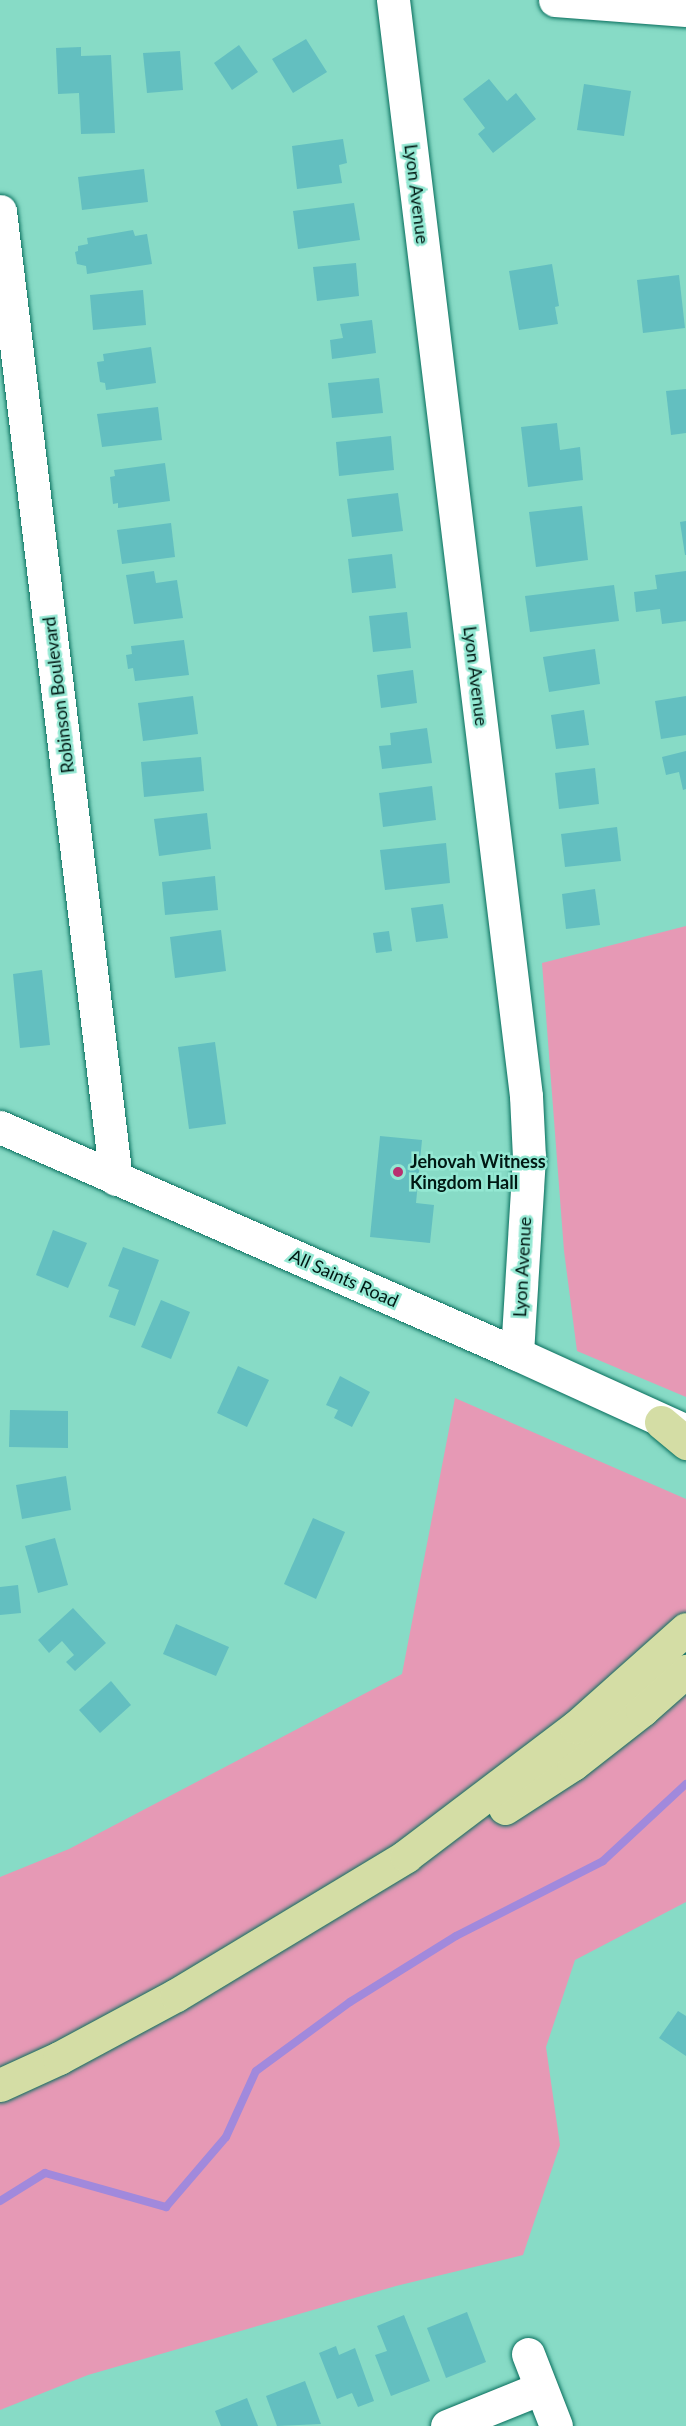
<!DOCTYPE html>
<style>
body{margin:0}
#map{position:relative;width:686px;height:2426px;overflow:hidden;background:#87dbc6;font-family:Lato,sans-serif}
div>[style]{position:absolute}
.green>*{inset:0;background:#e699b5}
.stream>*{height:8px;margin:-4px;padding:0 4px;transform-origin:4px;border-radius:4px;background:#a189dc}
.building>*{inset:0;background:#63bfc0}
.roads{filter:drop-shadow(0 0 2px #086e5d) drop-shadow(0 0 2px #086e5d)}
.minor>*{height:33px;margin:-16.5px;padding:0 16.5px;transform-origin:16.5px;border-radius:16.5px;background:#fff}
.major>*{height:33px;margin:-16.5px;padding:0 16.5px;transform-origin:16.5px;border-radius:16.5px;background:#d4dda5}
.dots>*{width:16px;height:16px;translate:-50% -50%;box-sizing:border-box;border:3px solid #94e8d3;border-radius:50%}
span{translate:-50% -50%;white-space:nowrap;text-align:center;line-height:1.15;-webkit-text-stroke:5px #94e8d3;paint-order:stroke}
.street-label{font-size:18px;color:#001813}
.poi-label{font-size:18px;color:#001813;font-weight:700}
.left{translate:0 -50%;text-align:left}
</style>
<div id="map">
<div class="green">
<div style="clip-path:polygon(686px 926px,686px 1397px,577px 1351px,564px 1251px,542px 963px)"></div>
<div style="clip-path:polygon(455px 1398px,686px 1499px,686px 1902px,575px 1960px,546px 2047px,560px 2145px,523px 2255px,396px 2286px,88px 2375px,0 2410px,0 1877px,69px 1849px,402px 1674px)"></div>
</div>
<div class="stream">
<div style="left:0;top:2201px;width:53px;rotate:-31.9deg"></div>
<div style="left:45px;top:2173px;width:126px;rotate:15.7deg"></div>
<div style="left:166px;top:2207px;width:92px;rotate:-49.4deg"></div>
<div style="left:226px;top:2137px;width:72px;rotate:-65.6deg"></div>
<div style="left:256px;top:2071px;width:117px;rotate:-36.3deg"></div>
<div style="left:350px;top:2002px;width:125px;rotate:-31.9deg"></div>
<div style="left:456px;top:1936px;width:165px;rotate:-27deg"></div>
<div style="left:603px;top:1861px;width:113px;rotate:-42.9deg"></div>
</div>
<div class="building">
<div style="clip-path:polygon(306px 39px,327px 72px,293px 93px,272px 59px)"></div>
<div style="clip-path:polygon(239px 45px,258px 72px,232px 90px,214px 63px)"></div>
<div style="clip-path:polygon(81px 47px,81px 56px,111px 55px,115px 133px,81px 134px,79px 93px,58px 94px,56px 48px)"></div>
<div style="clip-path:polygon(180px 51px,183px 90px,147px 93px,143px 53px)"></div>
<div style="clip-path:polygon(489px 79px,507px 101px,516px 93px,536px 119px,493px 153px,478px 134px,485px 128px,463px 99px)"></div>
<div style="clip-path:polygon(584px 84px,631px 91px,624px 136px,577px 130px)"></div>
<div style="clip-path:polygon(343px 139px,347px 163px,339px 165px,342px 183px,297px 189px,292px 146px)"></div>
<div style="clip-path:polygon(144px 169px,148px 202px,82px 210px,78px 177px)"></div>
<div style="clip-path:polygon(354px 203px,360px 240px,298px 249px,293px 211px)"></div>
<div style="clip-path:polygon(133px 230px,135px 236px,147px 234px,152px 264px,87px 274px,86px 266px,77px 264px,75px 252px,78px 251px,78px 246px,88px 244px,87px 238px)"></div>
<div style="clip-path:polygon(356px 263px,359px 296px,317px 301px,313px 267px)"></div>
<div style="clip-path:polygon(552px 264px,559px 306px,555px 307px,558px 324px,519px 330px,509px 271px)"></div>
<div style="clip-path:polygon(679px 275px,685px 328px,643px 333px,637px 280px)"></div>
<div style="clip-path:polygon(143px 290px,146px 325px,93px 330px,90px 295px)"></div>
<div style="clip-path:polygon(372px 320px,376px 353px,332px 359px,330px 340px,343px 338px,340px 324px)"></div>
<div style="clip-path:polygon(151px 347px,156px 383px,106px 390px,105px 383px,100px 382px,97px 362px,104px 361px,103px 354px)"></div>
<div style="clip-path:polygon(379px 378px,383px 413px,332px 418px,328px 383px)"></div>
<div style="clip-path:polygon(686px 389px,686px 433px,671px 435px,666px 391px)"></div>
<div style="clip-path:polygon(158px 407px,162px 440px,102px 447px,97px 414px)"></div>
<div style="clip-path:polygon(557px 423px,560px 450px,580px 447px,583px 480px,528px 487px,521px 427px)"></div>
<div style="clip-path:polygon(391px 436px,394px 470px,339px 476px,336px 442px)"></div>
<div style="clip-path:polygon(165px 463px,170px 501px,118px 508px,118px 503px,113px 504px,110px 477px,115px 476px,114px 470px)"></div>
<div style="clip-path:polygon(398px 493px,403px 531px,352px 537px,347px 499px)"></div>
<div style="clip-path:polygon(582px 506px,588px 560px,536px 567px,529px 512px)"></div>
<div style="clip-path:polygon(686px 521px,686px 555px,685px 555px,680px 522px)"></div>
<div style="clip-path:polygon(171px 523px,175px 557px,122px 564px,117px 530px)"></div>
<div style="clip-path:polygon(392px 554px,396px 588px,352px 593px,348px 559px)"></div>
<div style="clip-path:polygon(154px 571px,156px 583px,177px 580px,183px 618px,134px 624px,126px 575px)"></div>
<div style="clip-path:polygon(686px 571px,686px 621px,662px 624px,660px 609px,636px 612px,634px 592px,657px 589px,655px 575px)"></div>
<div style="clip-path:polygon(614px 585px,619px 621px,530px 632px,525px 596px)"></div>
<div style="clip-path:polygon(407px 612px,411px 648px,373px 652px,369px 616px)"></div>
<div style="clip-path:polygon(184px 640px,189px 675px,135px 681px,133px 668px,128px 669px,126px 655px,132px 654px,131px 646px)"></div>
<div style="clip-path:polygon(595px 649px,600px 684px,549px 692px,543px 657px)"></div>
<div style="clip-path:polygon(413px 670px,417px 703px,381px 708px,377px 675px)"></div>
<div style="clip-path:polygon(193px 696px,198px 734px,143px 741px,138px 703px)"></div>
<div style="clip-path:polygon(686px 696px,686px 735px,661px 739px,655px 701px)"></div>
<div style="clip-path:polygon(584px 710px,589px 745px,556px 749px,551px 715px)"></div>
<div style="clip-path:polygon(427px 728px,432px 763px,382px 769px,379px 746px,391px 745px,390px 733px)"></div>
<div style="clip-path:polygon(686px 751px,686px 789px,683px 790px,679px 772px,666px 775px,662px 757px)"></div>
<div style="clip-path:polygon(201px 757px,204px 791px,144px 797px,141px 762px)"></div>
<div style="clip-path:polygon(595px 768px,599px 804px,559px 809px,555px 773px)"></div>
<div style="clip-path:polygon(432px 786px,436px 820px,383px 827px,379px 793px)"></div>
<div style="clip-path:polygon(207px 813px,211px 849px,159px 856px,154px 819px)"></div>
<div style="clip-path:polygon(617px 827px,621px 861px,565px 867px,561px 834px)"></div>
<div style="clip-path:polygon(446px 843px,450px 883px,385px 890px,380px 850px)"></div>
<div style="clip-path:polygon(215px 876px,218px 910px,165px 915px,162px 882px)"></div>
<div style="clip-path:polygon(595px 889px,600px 925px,566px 929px,562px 894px)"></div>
<div style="clip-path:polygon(443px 904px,448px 938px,416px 942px,411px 908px)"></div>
<div style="clip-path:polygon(221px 930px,226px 971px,175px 978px,170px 937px)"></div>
<div style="clip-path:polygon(389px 931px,392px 951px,376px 953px,373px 933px)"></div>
<div style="clip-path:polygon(42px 970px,50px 1045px,20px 1048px,13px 974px)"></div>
<div style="clip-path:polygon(215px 1042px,226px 1124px,189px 1129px,178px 1047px)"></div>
<div style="clip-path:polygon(380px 1136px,422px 1140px,416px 1203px,434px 1205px,430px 1243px,370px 1237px)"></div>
<div style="clip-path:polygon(53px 1230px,87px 1243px,68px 1288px,36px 1275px)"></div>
<div style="clip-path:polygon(123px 1247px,159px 1260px,135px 1326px,109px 1317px,119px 1290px,108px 1286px)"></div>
<div style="clip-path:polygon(161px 1300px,190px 1312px,171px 1359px,141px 1347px)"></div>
<div style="clip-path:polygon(238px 1366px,269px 1380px,247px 1427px,217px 1413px)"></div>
<div style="clip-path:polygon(340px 1376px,370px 1392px,352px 1427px,334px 1418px,338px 1410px,326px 1405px)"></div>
<div style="clip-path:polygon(10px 1410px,68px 1411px,68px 1448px,9px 1447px)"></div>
<div style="clip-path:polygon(66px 1476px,71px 1510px,22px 1519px,16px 1485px)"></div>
<div style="clip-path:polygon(313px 1518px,345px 1532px,316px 1599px,284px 1584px)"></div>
<div style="clip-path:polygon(55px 1538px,68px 1585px,38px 1593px,25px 1546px)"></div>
<div style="clip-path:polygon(18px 1585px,21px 1613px,0 1615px,0 1587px)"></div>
<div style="clip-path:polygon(73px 1608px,106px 1643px,75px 1671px,66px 1662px,74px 1655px,62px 1641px,49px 1653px,38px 1640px)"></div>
<div style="clip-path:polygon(176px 1624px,229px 1647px,216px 1676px,163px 1654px)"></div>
<div style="clip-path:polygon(111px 1681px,131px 1705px,100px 1733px,79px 1710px)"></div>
<div style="clip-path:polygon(678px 2011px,686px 2016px,686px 2056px,659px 2038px)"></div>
<div style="clip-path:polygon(467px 2312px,486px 2362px,446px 2378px,427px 2328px)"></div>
<div style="clip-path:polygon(404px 2315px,430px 2381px,391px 2396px,375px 2355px,387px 2351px,377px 2326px)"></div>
<div style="clip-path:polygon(336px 2346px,339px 2355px,355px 2348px,374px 2401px,358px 2407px,352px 2393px,337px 2399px,319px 2353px)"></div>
<div style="clip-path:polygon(305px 2381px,321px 2424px,277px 2426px,266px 2396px)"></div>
<div style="clip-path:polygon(247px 2398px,258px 2426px,221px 2426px,215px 2411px)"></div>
</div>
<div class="roads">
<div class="minor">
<div style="left:393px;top:0;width:1104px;rotate:83.08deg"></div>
<div style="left:526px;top:1096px;width:61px;rotate:87.2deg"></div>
<div style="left:529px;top:1157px;width:197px;rotate:93.5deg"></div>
<div style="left:555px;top:0;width:131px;rotate:4.4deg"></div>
<div style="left:0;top:211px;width:975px;rotate:83.17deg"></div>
<div style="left:0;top:1127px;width:565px;rotate:23.7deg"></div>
<div style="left:517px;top:1354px;width:186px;rotate:24.5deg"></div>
<div style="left:528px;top:2354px;width:77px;rotate:68.7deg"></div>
<div style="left:447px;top:2426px;width:101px;rotate:-22deg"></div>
</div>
<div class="major">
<div style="left:661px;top:1422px;width:33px;rotate:40deg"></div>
<div style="left:505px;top:1808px;width:81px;rotate:-32.9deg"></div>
<div style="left:573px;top:1764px;width:88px;rotate:-38deg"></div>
<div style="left:642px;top:1710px;width:59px;rotate:-41.6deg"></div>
<div style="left:0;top:2085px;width:65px;rotate:-24.6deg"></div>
<div style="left:59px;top:2058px;width:133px;rotate:-28.3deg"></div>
<div style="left:176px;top:1995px;width:269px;rotate:-31.1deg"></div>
<div style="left:406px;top:1856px;width:213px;rotate:-37.2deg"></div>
<div style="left:576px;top:1727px;width:147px;rotate:-41.7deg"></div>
</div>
</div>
<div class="dots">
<div style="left:398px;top:1172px;background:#b83070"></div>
</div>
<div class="street-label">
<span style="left:417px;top:194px;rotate:83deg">Lyon Avenue</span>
<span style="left:476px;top:676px;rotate:83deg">Lyon Avenue</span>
<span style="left:58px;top:695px;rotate:-97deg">Robinson Boulevard</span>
<span style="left:522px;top:1267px;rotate:-87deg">Lyon Avenue</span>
<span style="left:344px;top:1278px;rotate:24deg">All Saints Road</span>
</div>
<div class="poi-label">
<span class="left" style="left:410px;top:1172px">Jehovah Witness<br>Kingdom Hall</span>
</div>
</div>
